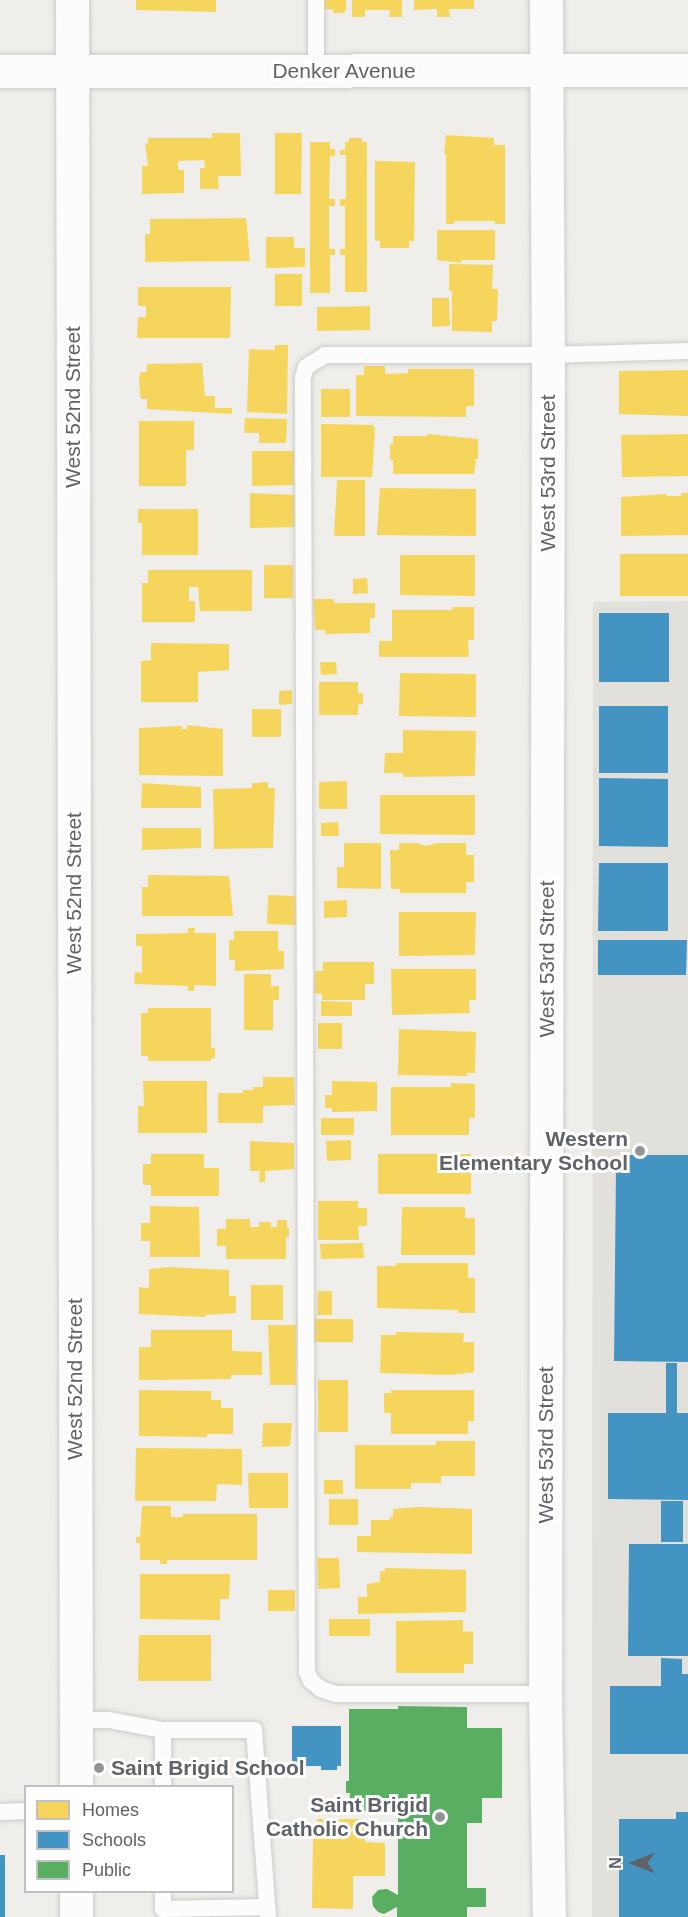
<!DOCTYPE html>
<style>
body{margin:0}
#map{position:relative;width:688px;height:1917px;overflow:hidden;background:#efeeea;font-family:Arial,sans-serif}
div>[style]{position:absolute}
.education>*{inset:0;background:#e2e0da}
.homes>*{inset:0;background:#f6d55c}
.schools>*{inset:0;background:#4393c3}
.public>*{inset:0;background:#5aae61}
.roads{filter:drop-shadow(0 0 2px #cbcccc) drop-shadow(0 0 2px #cbcccc)}
.service>*{height:16px;margin:-8px;padding:0 8px;transform-origin:8px;border-radius:8px;background:#fdfcfc}
.minor>*{height:33px;margin:-16.5px;padding:0 16.5px;transform-origin:16.5px;border-radius:16.5px;background:#fdfcfc}
.tertiary>*{height:33px;margin:-16.5px;padding:0 16.5px;transform-origin:16.5px;border-radius:16.5px;background:#fdfcfc}
.dots>*{width:16px;height:16px;translate:-50% -50%;box-sizing:border-box;border:3px solid #fff;border-radius:50%}
span{translate:-50% -50%;white-space:nowrap;text-align:center;line-height:1.15;-webkit-text-stroke:6px #fff;paint-order:stroke}
.street-label{font-size:21px;color:#5f6368}
.poi-label{font-size:21px;color:#5f6368;font-weight:700}
.right{translate:-100% -50%;text-align:right}
.left{translate:0 -50%;text-align:left}
.legend{position:absolute;left:24px;top:1785px;width:210px;height:108px;box-sizing:border-box;background:#fff;border:2px solid #bfc1c3;margin:0;padding:8px 10px;list-style:none;font-size:18px;color:#5f6368}
.legend li{display:flex;align-items:center;gap:12px;height:30px}
.legend b{width:30px;border:2px solid #bfc1c3}
.north{position:absolute;left:604px;top:1833px;width:60px;height:60px;-webkit-text-stroke:4px #fff;paint-order:stroke;rotate:270deg;font-size:16px;font-weight:700;line-height:24px;text-align:center;color:#5f6368}
.north::after{content:'';display:block;margin:auto;width:21px;height:27px;background:#5f6368;clip-path:polygon(50% 0,100% 100%,50% 72%,0 100%)}
</style>
<div id="map">
<div class="education">
<div style="clip-path:polygon(688px 601px,688px 1917px,592px 1917px,593px 602px)"></div>
</div>
<div class="homes">
<div style="clip-path:polygon(136px 0,216px 0,216px 12px,136px 10px)"></div>
<div style="clip-path:polygon(319px 0,346px 0,346px 9px,344px 13px,333px 13px,333px 9px,320px 10px)"></div>
<div style="clip-path:polygon(352px 0,402px 0,402px 17px,389px 17px,390px 10px,365px 10px,365px 17px,352px 17px)"></div>
<div style="clip-path:polygon(414px 0,474px 0,474px 9px,449px 9px,450px 17px,437px 17px,437px 9px,414px 10px)"></div>
<div style="clip-path:polygon(212px 133px,240px 133px,241px 176px,218px 176px,219px 189px,200px 189px,200px 168px,205px 168px,204px 160px,178px 161px,178px 170px,184px 170px,184px 193px,142px 194px,142px 166px,148px 166px,145px 144px,148px 143px,148px 138px,212px 138px)"></div>
<div style="clip-path:polygon(275px 133px,302px 133px,301px 194px,275px 194px)"></div>
<div style="clip-path:polygon(446px 135px,494px 138px,494px 145px,505px 145px,505px 224px,495px 224px,495px 221px,454px 221px,454px 224px,446px 224px,446px 154px,444px 154px)"></div>
<div style="clip-path:polygon(349px 138px,362px 138px,362px 142px,367px 142px,367px 292px,345px 292px,345px 255px,340px 255px,340px 249px,345px 249px,345px 206px,340px 206px,340px 199px,346px 199px,346px 155px,340px 155px,340px 150px,345px 150px,345px 142px,349px 142px)"></div>
<div style="clip-path:polygon(310px 142px,330px 142px,330px 149px,335px 149px,335px 156px,330px 156px,329px 199px,335px 199px,335px 206px,329px 206px,329px 249px,335px 249px,335px 255px,330px 255px,330px 293px,310px 293px)"></div>
<div style="clip-path:polygon(375px 161px,415px 162px,414px 241px,409px 241px,409px 248px,380px 248px,380px 241px,375px 241px)"></div>
<div style="clip-path:polygon(246px 218px,250px 261px,145px 262px,145px 234px,150px 234px,150px 219px)"></div>
<div style="clip-path:polygon(437px 230px,495px 230px,495px 260px,461px 260px,461px 263px,437px 260px)"></div>
<div style="clip-path:polygon(266px 237px,294px 237px,294px 248px,305px 248px,305px 267px,266px 268px)"></div>
<div style="clip-path:polygon(449px 264px,493px 265px,492px 289px,498px 289px,497px 321px,492px 321px,492px 332px,452px 331px,452px 291px,449px 291px)"></div>
<div style="clip-path:polygon(275px 274px,302px 274px,302px 306px,275px 306px)"></div>
<div style="clip-path:polygon(138px 287px,231px 287px,230px 338px,137px 338px,138px 317px,146px 317px,146px 306px,138px 306px)"></div>
<div style="clip-path:polygon(432px 298px,449px 298px,450px 326px,432px 327px)"></div>
<div style="clip-path:polygon(370px 306px,370px 330px,317px 331px,317px 307px)"></div>
<div style="clip-path:polygon(275px 345px,288px 345px,287px 414px,247px 412px,249px 349px,275px 350px)"></div>
<div style="clip-path:polygon(202px 363px,205px 396px,215px 396px,215px 408px,232px 408px,232px 414px,147px 409px,147px 399px,141px 399px,140px 394px,139px 376px,141px 372px,147px 372px,147px 364px)"></div>
<div style="clip-path:polygon(364px 366px,385px 366px,385px 374px,408px 373px,408px 369px,474px 369px,474px 406px,466px 406px,466px 417px,356px 416px,356px 375px,364px 375px)"></div>
<div style="clip-path:polygon(688px 370px,688px 416px,619px 414px,619px 371px)"></div>
<div style="clip-path:polygon(321px 389px,350px 389px,350px 417px,321px 417px)"></div>
<div style="clip-path:polygon(245px 418px,287px 419px,286px 443px,259px 443px,259px 433px,244px 433px)"></div>
<div style="clip-path:polygon(139px 421px,194px 421px,194px 450px,186px 450px,186px 486px,139px 486px)"></div>
<div style="clip-path:polygon(321px 424px,373px 425px,375px 429px,372px 477px,321px 477px)"></div>
<div style="clip-path:polygon(427px 434px,478px 439px,478px 459px,474px 459px,476px 461px,474px 474px,393px 474px,393px 460px,390px 460px,390px 444px,393px 444px,393px 436px,427px 436px)"></div>
<div style="clip-path:polygon(688px 434px,688px 476px,622px 477px,621px 435px)"></div>
<div style="clip-path:polygon(252px 451px,294px 451px,294px 485px,252px 486px)"></div>
<div style="clip-path:polygon(337px 480px,365px 480px,365px 536px,334px 536px)"></div>
<div style="clip-path:polygon(380px 488px,476px 489px,476px 536px,377px 535px)"></div>
<div style="clip-path:polygon(250px 493px,296px 495px,295px 527px,250px 528px)"></div>
<div style="clip-path:polygon(681px 493px,688px 493px,688px 535px,621px 536px,621px 497px,666px 494px,666px 496px,681px 496px)"></div>
<div style="clip-path:polygon(138px 509px,198px 509px,198px 555px,142px 555px,142px 523px,138px 523px)"></div>
<div style="clip-path:polygon(620px 554px,688px 554px,688px 596px,620px 596px)"></div>
<div style="clip-path:polygon(400px 555px,475px 555px,475px 596px,400px 595px)"></div>
<div style="clip-path:polygon(264px 565px,293px 565px,293px 598px,264px 598px)"></div>
<div style="clip-path:polygon(148px 570px,252px 570px,252px 611px,200px 611px,198px 587px,189px 587px,189px 601px,195px 601px,195px 622px,142px 622px,142px 583px,148px 583px)"></div>
<div style="clip-path:polygon(367px 578px,368px 593px,353px 594px,353px 579px)"></div>
<div style="clip-path:polygon(313px 599px,334px 599px,334px 603px,375px 603px,375px 618px,370px 618px,370px 633px,325px 634px,325px 630px,315px 630px)"></div>
<div style="clip-path:polygon(452px 607px,474px 607px,474px 640px,468px 640px,469px 657px,379px 657px,379px 641px,392px 641px,392px 610px,452px 610px)"></div>
<div style="clip-path:polygon(151px 643px,229px 644px,229px 670px,198px 672px,198px 702px,141px 702px,141px 661px,151px 660px)"></div>
<div style="clip-path:polygon(320px 662px,336px 662px,337px 674px,321px 675px)"></div>
<div style="clip-path:polygon(400px 673px,476px 674px,476px 717px,399px 716px)"></div>
<div style="clip-path:polygon(319px 682px,358px 682px,358px 693px,363px 693px,363px 704px,358px 705px,358px 715px,319px 715px)"></div>
<div style="clip-path:polygon(292px 690px,292px 704px,279px 705px,279px 691px)"></div>
<div style="clip-path:polygon(252px 709px,281px 709px,281px 737px,252px 737px)"></div>
<div style="clip-path:polygon(187px 725px,223px 729px,223px 776px,139px 775px,139px 728px,182px 726px,182px 729px,187px 729px)"></div>
<div style="clip-path:polygon(403px 730px,476px 731px,475px 776px,403px 777px,403px 773px,384px 773px,385px 753px,403px 753px)"></div>
<div style="clip-path:polygon(347px 781px,347px 809px,319px 809px,319px 782px)"></div>
<div style="clip-path:polygon(268px 782px,268px 788px,275px 788px,273px 848px,214px 849px,213px 789px,252px 788px,252px 783px)"></div>
<div style="clip-path:polygon(142px 783px,201px 787px,201px 808px,141px 808px)"></div>
<div style="clip-path:polygon(380px 795px,475px 795px,475px 835px,380px 834px)"></div>
<div style="clip-path:polygon(338px 822px,339px 836px,321px 836px,321px 823px)"></div>
<div style="clip-path:polygon(142px 828px,201px 828px,201px 848px,142px 850px)"></div>
<div style="clip-path:polygon(344px 843px,381px 843px,381px 889px,337px 888px,337px 867px,344px 867px)"></div>
<div style="clip-path:polygon(399px 843px,417px 843px,426px 846px,437px 843px,466px 843px,466px 855px,474px 855px,474px 882px,466px 882px,466px 893px,400px 893px,400px 889px,391px 889px,390px 850px,399px 850px)"></div>
<div style="clip-path:polygon(148px 875px,229px 876px,233px 916px,142px 916px,142px 887px,148px 887px)"></div>
<div style="clip-path:polygon(268px 895px,296px 896px,296px 925px,267px 924px)"></div>
<div style="clip-path:polygon(347px 900px,347px 917px,324px 918px,324px 901px)"></div>
<div style="clip-path:polygon(399px 912px,476px 912px,475px 955px,399px 956px)"></div>
<div style="clip-path:polygon(188px 928px,195px 928px,194px 933px,216px 933px,216px 986px,194px 985px,194px 991px,188px 991px,188px 986px,134px 984px,135px 972px,142px 973px,142px 946px,136px 946px,136px 934px,188px 933px)"></div>
<div style="clip-path:polygon(234px 931px,278px 931px,278px 951px,284px 951px,284px 969px,235px 971px,235px 960px,229px 960px,229px 940px,234px 940px)"></div>
<div style="clip-path:polygon(323px 962px,374px 962px,374px 984px,365px 984px,365px 1000px,322px 1000px,322px 994px,314px 993px,315px 971px,323px 971px)"></div>
<div style="clip-path:polygon(391px 969px,476px 969px,476px 1000px,469px 1000px,470px 1013px,392px 1015px)"></div>
<div style="clip-path:polygon(244px 974px,271px 974px,271px 986px,279px 986px,279px 1000px,273px 1000px,273px 1030px,244px 1030px)"></div>
<div style="clip-path:polygon(321px 1001px,352px 1002px,352px 1016px,321px 1016px)"></div>
<div style="clip-path:polygon(148px 1008px,211px 1008px,211px 1048px,215px 1048px,215px 1058px,211px 1058px,211px 1061px,148px 1061px,148px 1056px,141px 1056px,141px 1013px,148px 1013px)"></div>
<div style="clip-path:polygon(318px 1023px,342px 1023px,342px 1049px,318px 1049px)"></div>
<div style="clip-path:polygon(399px 1029px,476px 1032px,475px 1073px,467px 1073px,467px 1076px,398px 1075px)"></div>
<div style="clip-path:polygon(263px 1077px,294px 1077px,295px 1105px,263px 1106px,263px 1123px,218px 1123px,218px 1093px,243px 1093px,243px 1090px,253px 1090px,253px 1087px,263px 1087px)"></div>
<div style="clip-path:polygon(143px 1081px,207px 1081px,207px 1133px,138px 1133px,138px 1106px,144px 1106px)"></div>
<div style="clip-path:polygon(332px 1081px,377px 1082px,377px 1111px,332px 1112px,332px 1108px,325px 1108px,325px 1095px,332px 1095px)"></div>
<div style="clip-path:polygon(451px 1083px,475px 1084px,475px 1118px,469px 1118px,469px 1135px,391px 1135px,391px 1087px,451px 1087px)"></div>
<div style="clip-path:polygon(321px 1118px,354px 1118px,354px 1135px,321px 1135px)"></div>
<div style="clip-path:polygon(351px 1140px,351px 1160px,327px 1161px,326px 1141px)"></div>
<div style="clip-path:polygon(250px 1141px,294px 1143px,294px 1169px,265px 1171px,265px 1182px,259px 1182px,260px 1171px,250px 1171px)"></div>
<div style="clip-path:polygon(151px 1154px,204px 1154px,204px 1168px,219px 1168px,219px 1196px,151px 1196px,151px 1185px,143px 1185px,143px 1164px,151px 1164px)"></div>
<div style="clip-path:polygon(378px 1154px,471px 1154px,471px 1194px,378px 1194px)"></div>
<div style="clip-path:polygon(318px 1201px,358px 1201px,358px 1208px,367px 1208px,367px 1226px,358px 1226px,359px 1240px,318px 1240px)"></div>
<div style="clip-path:polygon(150px 1206px,199px 1207px,200px 1257px,150px 1257px,150px 1241px,141px 1241px,141px 1223px,150px 1223px)"></div>
<div style="clip-path:polygon(402px 1207px,465px 1207px,465px 1218px,475px 1218px,475px 1255px,401px 1255px)"></div>
<div style="clip-path:polygon(226px 1219px,250px 1219px,250px 1227px,259px 1227px,259px 1222px,271px 1222px,271px 1227px,277px 1227px,277px 1220px,287px 1220px,287px 1228px,289px 1228px,289px 1237px,286px 1237px,286px 1259px,226px 1259px,226px 1246px,217px 1246px,217px 1229px,226px 1229px)"></div>
<div style="clip-path:polygon(363px 1243px,364px 1258px,321px 1259px,320px 1244px)"></div>
<div style="clip-path:polygon(396px 1263px,468px 1263px,468px 1278px,475px 1278px,475px 1313px,458px 1313px,458px 1310px,377px 1308px,377px 1266px,396px 1266px)"></div>
<div style="clip-path:polygon(169px 1267px,229px 1270px,229px 1296px,236px 1296px,236px 1313px,205px 1315px,205px 1317px,139px 1314px,139px 1287px,149px 1288px,149px 1269px)"></div>
<div style="clip-path:polygon(251px 1285px,283px 1285px,283px 1320px,251px 1320px)"></div>
<div style="clip-path:polygon(318px 1291px,332px 1291px,332px 1315px,317px 1315px)"></div>
<div style="clip-path:polygon(314px 1319px,353px 1319px,353px 1342px,314px 1342px)"></div>
<div style="clip-path:polygon(268px 1325px,296px 1325px,296px 1385px,270px 1385px)"></div>
<div style="clip-path:polygon(151px 1330px,232px 1330px,232px 1351px,262px 1352px,262px 1375px,231px 1375px,231px 1379px,139px 1380px,139px 1347px,151px 1347px)"></div>
<div style="clip-path:polygon(396px 1332px,464px 1333px,463px 1342px,474px 1342px,474px 1372px,451px 1375px,380px 1373px,381px 1335px,396px 1335px)"></div>
<div style="clip-path:polygon(318px 1380px,348px 1380px,348px 1432px,318px 1432px)"></div>
<div style="clip-path:polygon(139px 1390px,211px 1391px,211px 1400px,221px 1400px,221px 1408px,233px 1408px,233px 1434px,207px 1434px,207px 1437px,139px 1436px)"></div>
<div style="clip-path:polygon(391px 1390px,474px 1390px,474px 1421px,468px 1421px,468px 1434px,391px 1434px,391px 1413px,384px 1413px,384px 1393px,391px 1393px)"></div>
<div style="clip-path:polygon(263px 1423px,292px 1423px,290px 1446px,262px 1447px)"></div>
<div style="clip-path:polygon(436px 1441px,475px 1441px,475px 1476px,441px 1476px,441px 1483px,411px 1483px,411px 1489px,355px 1489px,355px 1445px,436px 1445px)"></div>
<div style="clip-path:polygon(136px 1448px,242px 1449px,242px 1485px,217px 1484px,216px 1501px,135px 1501px)"></div>
<div style="clip-path:polygon(248px 1473px,288px 1473px,288px 1508px,249px 1508px)"></div>
<div style="clip-path:polygon(324px 1480px,343px 1480px,343px 1494px,324px 1494px)"></div>
<div style="clip-path:polygon(329px 1499px,358px 1499px,358px 1525px,329px 1525px)"></div>
<div style="clip-path:polygon(142px 1506px,171px 1506px,171px 1517px,183px 1517px,183px 1514px,257px 1514px,257px 1560px,167px 1560px,167px 1564px,160px 1564px,160px 1560px,140px 1560px,140px 1543px,136px 1543px,136px 1537px,140px 1537px)"></div>
<div style="clip-path:polygon(419px 1507px,472px 1509px,472px 1554px,357px 1552px,357px 1536px,371px 1536px,371px 1520px,390px 1520px,390px 1517px,393px 1517px,393px 1509px)"></div>
<div style="clip-path:polygon(317px 1558px,339px 1558px,340px 1588px,318px 1589px)"></div>
<div style="clip-path:polygon(385px 1568px,466px 1570px,466px 1612px,358px 1614px,358px 1597px,367px 1597px,367px 1584px,380px 1582px,380px 1571px,385px 1571px)"></div>
<div style="clip-path:polygon(140px 1574px,230px 1574px,229px 1599px,220px 1599px,220px 1620px,140px 1619px)"></div>
<div style="clip-path:polygon(268px 1590px,295px 1590px,295px 1611px,268px 1611px)"></div>
<div style="clip-path:polygon(329px 1619px,370px 1619px,370px 1636px,329px 1636px)"></div>
<div style="clip-path:polygon(463px 1620px,463px 1632px,473px 1631px,473px 1664px,464px 1664px,464px 1673px,396px 1673px,396px 1621px)"></div>
<div style="clip-path:polygon(139px 1635px,211px 1635px,211px 1681px,138px 1681px)"></div>
<div style="clip-path:polygon(317px 1819px,365px 1819px,365px 1842px,385px 1843px,385px 1876px,353px 1876px,353px 1909px,312px 1908px,313px 1837px,317px 1837px)"></div>
</div>
<div class="schools">
<div style="clip-path:polygon(599px 613px,669px 613px,669px 682px,599px 682px)"></div>
<div style="clip-path:polygon(599px 706px,668px 706px,668px 773px,599px 773px)"></div>
<div style="clip-path:polygon(599px 778px,668px 779px,668px 847px,599px 846px)"></div>
<div style="clip-path:polygon(599px 863px,668px 863px,668px 931px,598px 931px)"></div>
<div style="clip-path:polygon(598px 940px,687px 940px,686px 975px,598px 975px)"></div>
<div style="clip-path:polygon(623px 1155px,688px 1155px,688px 1362px,614px 1361px,616px 1168px,623px 1168px)"></div>
<div style="clip-path:polygon(666px 1363px,677px 1363px,677px 1413px,688px 1413px,688px 1500px,608px 1499px,608px 1413px,666px 1413px)"></div>
<div style="clip-path:polygon(661px 1501px,683px 1501px,683px 1542px,661px 1542px)"></div>
<div style="clip-path:polygon(629px 1544px,688px 1544px,688px 1656px,628px 1656px)"></div>
<div style="clip-path:polygon(661px 1658px,682px 1659px,682px 1674px,688px 1674px,688px 1754px,610px 1754px,610px 1686px,661px 1686px)"></div>
<div style="clip-path:polygon(292px 1726px,341px 1726px,341px 1766px,337px 1766px,337px 1770px,321px 1770px,321px 1766px,292px 1766px)"></div>
<div style="clip-path:polygon(676px 1812px,688px 1812px,688px 1917px,619px 1917px,619px 1819px,676px 1819px)"></div>
<div style="clip-path:polygon(0 1855px,5px 1855px,5px 1917px,0 1917px)"></div>
</div>
<div class="public">
<div style="clip-path:polygon(398px 1706px,467px 1707px,467px 1728px,502px 1728px,502px 1798px,482px 1798px,482px 1823px,467px 1823px,467px 1888px,486px 1888px,486px 1907px,467px 1907px,467px 1917px,397px 1917px,397px 1907px,384px 1914px,378px 1912px,373px 1906px,372px 1897px,378px 1890px,387px 1889px,398px 1895px,398px 1811px,349px 1811px,350px 1793px,346px 1793px,346px 1781px,349px 1781px,349px 1709px,398px 1709px)"></div>
</div>
<div class="roads">
<div class="service">
<div style="left:316px;top:0;width:71px;rotate:90deg"></div>
<div style="left:545px;top:1694px;width:209px;rotate:180deg"></div>
<div style="left:336px;top:1694px;width:16px;rotate:-162deg"></div>
<div style="left:321px;top:1689px;width:13px;rotate:-141deg"></div>
<div style="left:311px;top:1681px;width:10px;rotate:-114deg"></div>
<div style="left:307px;top:1672px;width:1295px;rotate:-90.18deg"></div>
<div style="left:303px;top:377px;width:10px;rotate:-73deg"></div>
<div style="left:306px;top:367px;width:22px;rotate:-32deg"></div>
<div style="left:325px;top:355px;width:223px"></div>
<div style="left:548px;top:355px;width:140px;rotate:-1.6deg"></div>
<div style="left:76px;top:1720px;width:33px"></div>
<div style="left:109px;top:1720px;width:55px;rotate:10.5deg"></div>
<div style="left:163px;top:1730px;width:91px"></div>
<div style="left:254px;top:1730px;width:188px;rotate:85.7deg"></div>
<div style="left:163px;top:1730px;width:56px;rotate:90deg"></div>
<div style="left:0;top:1812px;width:26px;rotate:-2deg"></div>
<div style="left:163px;top:1892px;width:17px;rotate:90deg"></div>
<div style="left:163px;top:1909px;width:104px;rotate:-1.1deg"></div>
</div>
<div class="minor">
<div style="left:72px;top:0;width:1786px;rotate:89.87deg"></div>
<div style="left:546px;top:0;width:355px;rotate:89.7deg"></div>
<div style="left:548px;top:355px;width:1339px;rotate:90.13deg"></div>
<div style="left:545px;top:1694px;width:223px;rotate:89deg"></div>
<div style="left:76px;top:1892px;width:25px;rotate:90deg"></div>
</div>
<div class="tertiary">
<div style="left:0;top:71px;width:688px;rotate:-0.08deg"></div>
</div>
</div>
<div class="dots">
<div style="left:640px;top:1151px;background:#919496"></div>
<div style="left:99px;top:1768px;background:#919496"></div>
<div style="left:440px;top:1817px;background:#919496"></div>
</div>
<div class="street-label">
<span style="left:344px;top:71px">Denker Avenue</span>
<span style="left:73px;top:407px;rotate:-90deg">West 52nd Street</span>
<span style="left:548px;top:473px;rotate:-90deg">West 53rd Street</span>
<span style="left:74px;top:893px;rotate:-90deg">West 52nd Street</span>
<span style="left:547px;top:959px;rotate:-90deg">West 53rd Street</span>
<span style="left:75px;top:1379px;rotate:-90deg">West 52nd Street</span>
<span style="left:546px;top:1445px;rotate:-90deg">West 53rd Street</span>
</div>
<div class="poi-label">
<span class="right" style="left:628px;top:1151px">Western<br>Elementary School</span>
<span class="left" style="left:111px;top:1768px">Saint Brigid School</span>
<span class="right" style="left:428px;top:1817px">Saint Brigid<br>Catholic Church</span>
</div>
<ul class="legend">
<li><b style="height:16px;background:#f6d55c"></b>Homes</li>
<li><b style="height:16px;background:#4393c3"></b>Schools</li>
<li><b style="height:16px;background:#5aae61"></b>Public</li>
</ul>
<div class="north">N</div>
</div>
